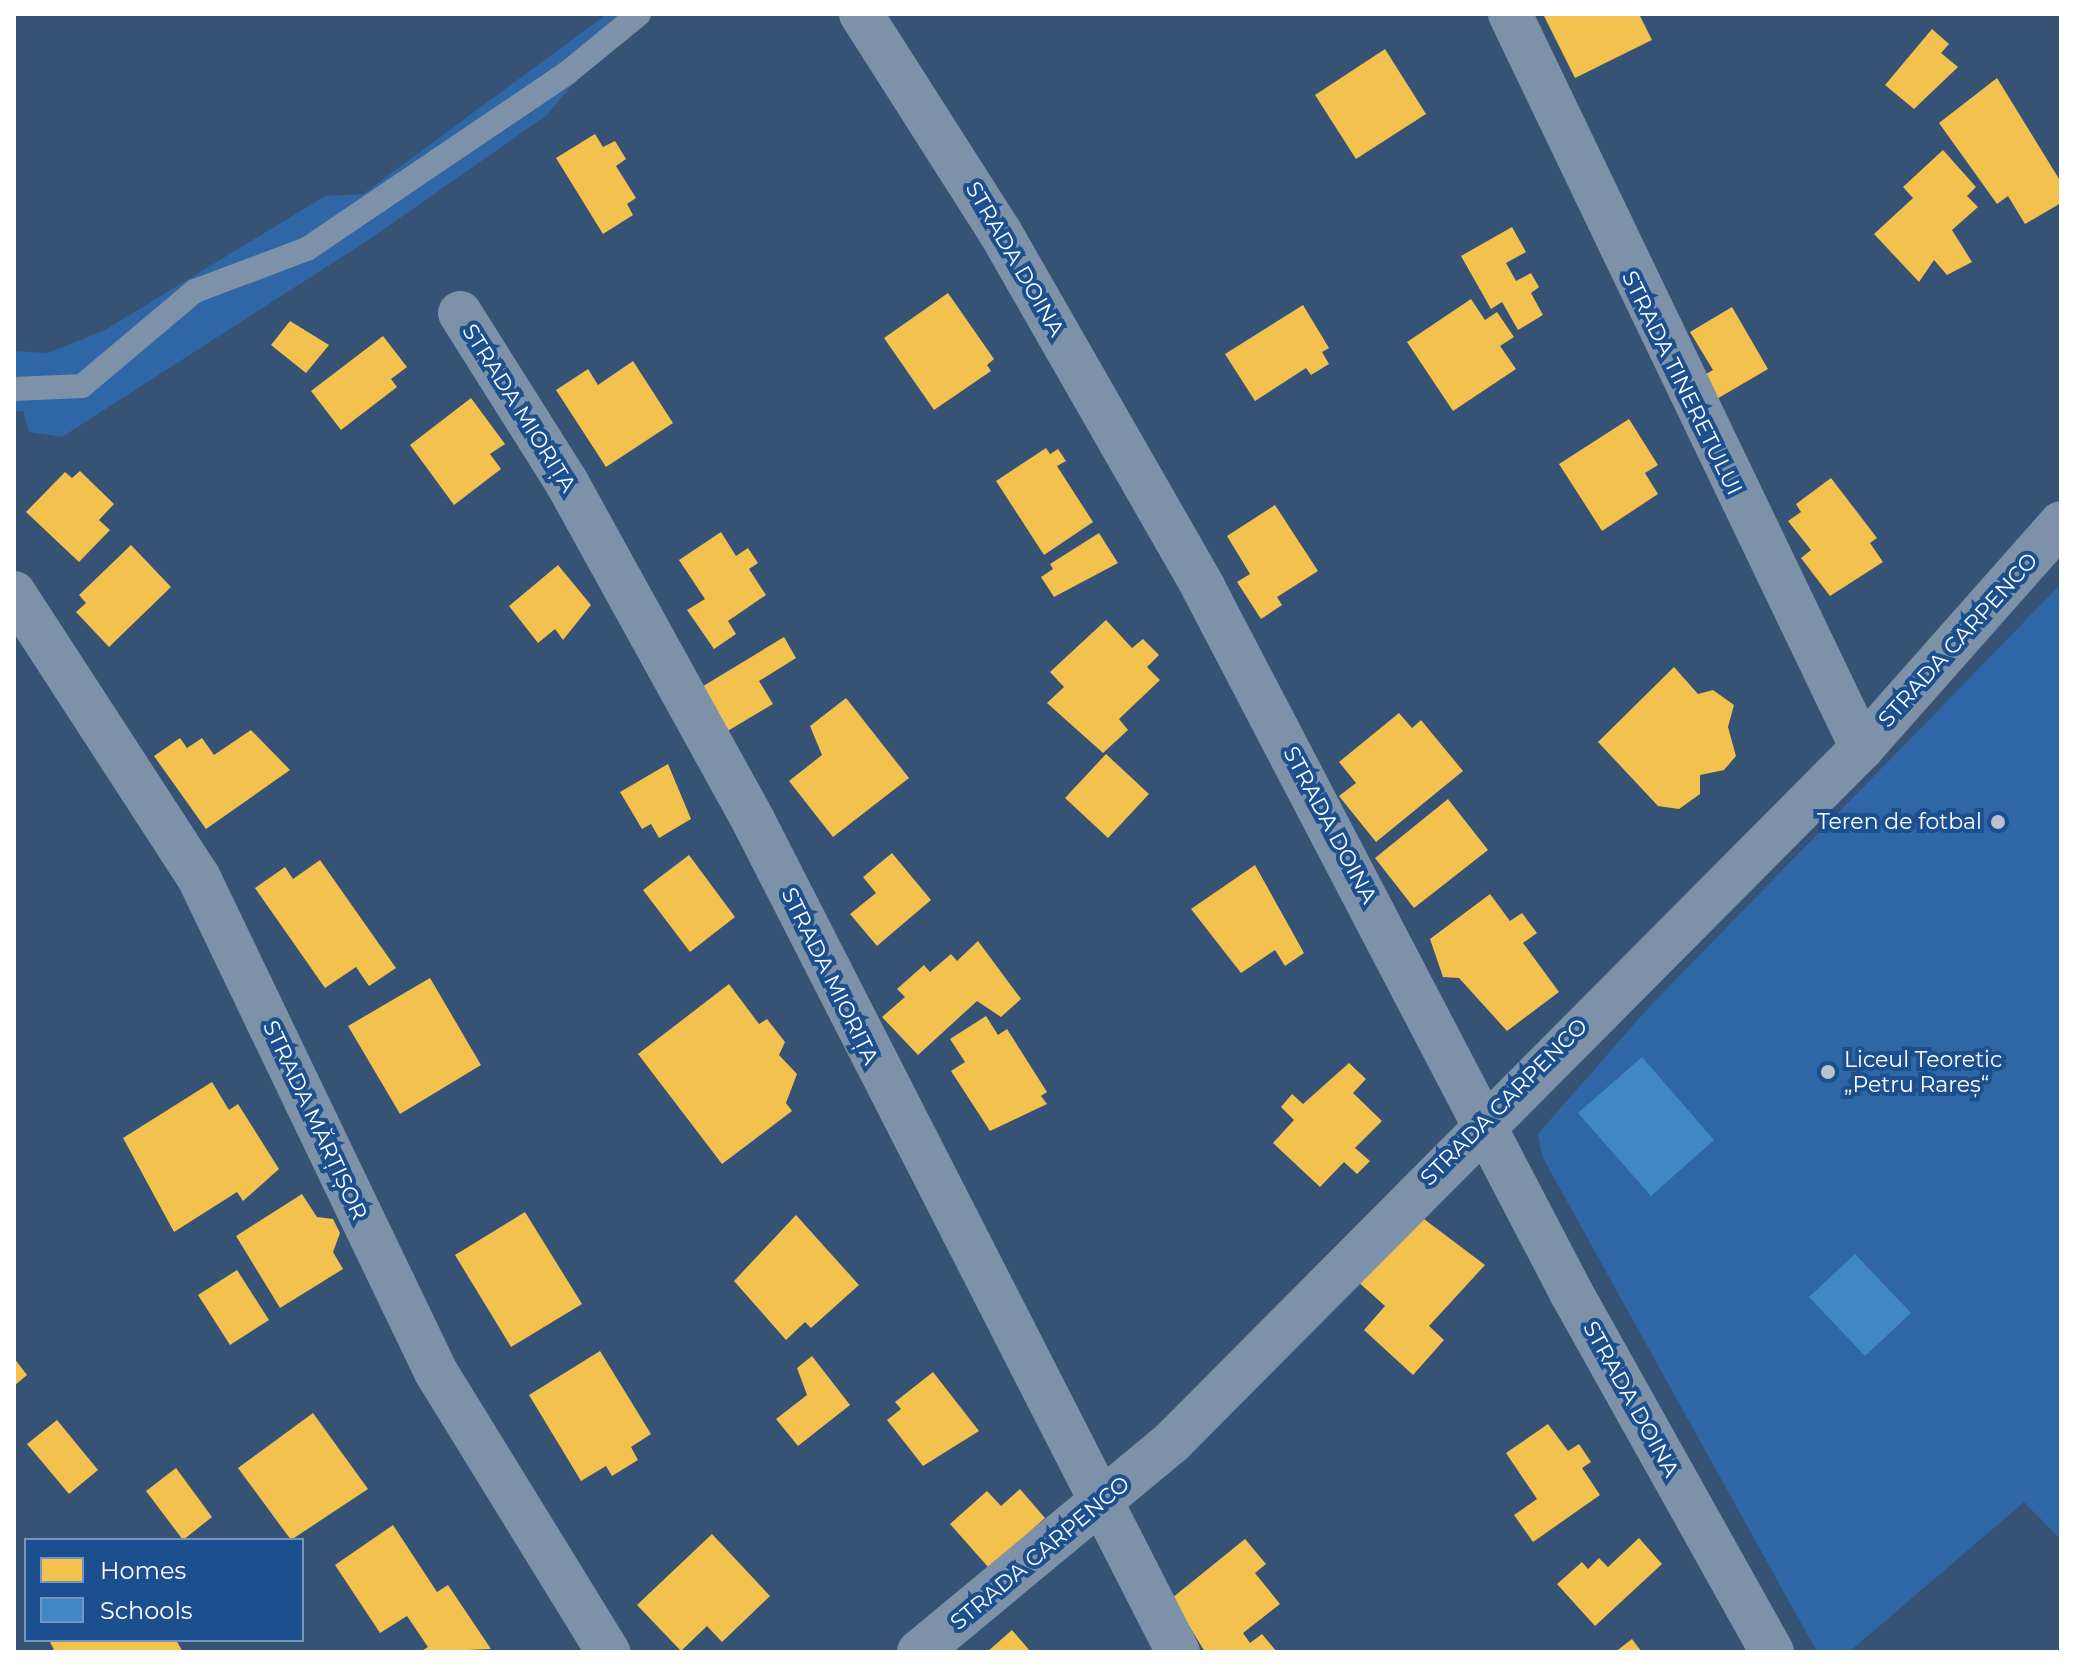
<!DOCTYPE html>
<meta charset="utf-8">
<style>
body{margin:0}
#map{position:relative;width:2075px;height:1666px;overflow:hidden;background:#365274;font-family:Montserrat,sans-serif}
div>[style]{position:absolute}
.green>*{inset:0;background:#2f66a5}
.homes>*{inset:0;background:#f2c14e}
.schools>*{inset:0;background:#3f88c5}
.service>*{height:24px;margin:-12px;padding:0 12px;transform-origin:12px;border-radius:12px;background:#7d92a8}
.minor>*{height:44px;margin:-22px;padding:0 22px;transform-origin:22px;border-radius:22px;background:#7d92a8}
.dots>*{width:22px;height:22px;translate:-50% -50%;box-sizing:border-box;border:4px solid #1b4f8f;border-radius:50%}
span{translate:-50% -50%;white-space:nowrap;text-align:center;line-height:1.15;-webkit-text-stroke:8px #1b4f8f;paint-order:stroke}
.street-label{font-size:22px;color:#fff}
.poi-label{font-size:22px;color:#fff}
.right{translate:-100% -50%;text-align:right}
.left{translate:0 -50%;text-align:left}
.frame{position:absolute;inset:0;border:16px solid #fff;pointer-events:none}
.legend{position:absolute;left:24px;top:1538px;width:280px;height:104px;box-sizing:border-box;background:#1b4f8f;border:2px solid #7695bc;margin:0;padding:10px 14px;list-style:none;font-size:24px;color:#fff}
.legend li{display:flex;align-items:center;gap:16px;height:40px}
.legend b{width:40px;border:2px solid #7695bc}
</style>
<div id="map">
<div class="green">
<div style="clip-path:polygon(607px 14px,644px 14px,618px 30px,547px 115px,370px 239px,62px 437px,29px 432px,23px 411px,14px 412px,14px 351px,48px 353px,105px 330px,325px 196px,363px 194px)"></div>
<div style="clip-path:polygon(2061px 584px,2061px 1540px,2024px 1502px,1849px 1652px,1817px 1652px,1542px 1156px,1538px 1134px,1649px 1007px)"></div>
</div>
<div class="homes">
<div style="clip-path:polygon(1543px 14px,1639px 14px,1652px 40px,1575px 78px)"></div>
<div style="clip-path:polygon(1932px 29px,1949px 44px,1941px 53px,1958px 67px,1914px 109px,1885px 85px)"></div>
<div style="clip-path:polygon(1385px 49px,1426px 114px,1356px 159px,1315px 95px)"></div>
<div style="clip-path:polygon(1997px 78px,2061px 182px,2061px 203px,2025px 224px,2008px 196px,1997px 204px,1939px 123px)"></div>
<div style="clip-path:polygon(595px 134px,603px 147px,615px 141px,626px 159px,616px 166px,636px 198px,627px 204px,633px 215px,603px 234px,556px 158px)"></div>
<div style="clip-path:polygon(1943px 150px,1976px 187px,1967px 196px,1978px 207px,1952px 230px,1972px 262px,1947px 275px,1934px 260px,1919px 282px,1874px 234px,1913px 198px,1903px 187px)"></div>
<div style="clip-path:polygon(1512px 227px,1526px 252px,1506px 263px,1516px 281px,1531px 273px,1539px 287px,1531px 293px,1543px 315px,1518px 330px,1502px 302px,1491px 309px,1461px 256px)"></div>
<div style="clip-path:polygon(948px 293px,994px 359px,987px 365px,991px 371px,934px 410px,884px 338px)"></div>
<div style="clip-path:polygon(1471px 299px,1485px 320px,1497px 312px,1514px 337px,1500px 346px,1516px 369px,1453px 411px,1407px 342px)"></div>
<div style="clip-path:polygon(1303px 305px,1329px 348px,1322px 352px,1329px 364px,1311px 375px,1306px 368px,1255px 401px,1225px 354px)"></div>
<div style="clip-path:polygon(1732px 307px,1768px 369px,1715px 400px,1701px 377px,1713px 370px,1690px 332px)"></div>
<div style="clip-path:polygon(290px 321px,329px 345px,306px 373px,271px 345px)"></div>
<div style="clip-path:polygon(383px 336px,407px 367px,391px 379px,397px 387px,341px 430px,311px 391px)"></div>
<div style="clip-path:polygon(633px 361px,673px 423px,606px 467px,556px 390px,588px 369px,598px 385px)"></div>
<div style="clip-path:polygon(471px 398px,505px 444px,490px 454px,501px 469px,454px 505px,410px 445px)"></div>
<div style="clip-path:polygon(1629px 419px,1658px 465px,1645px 473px,1658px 494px,1602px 531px,1559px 464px)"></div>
<div style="clip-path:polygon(1046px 448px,1050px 454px,1058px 449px,1066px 461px,1057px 466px,1093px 522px,1044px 555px,996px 481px)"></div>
<div style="clip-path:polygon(80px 471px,114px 504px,99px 520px,110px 530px,79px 562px,26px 512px,65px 472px,72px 478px)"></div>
<div style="clip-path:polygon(1831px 478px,1877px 538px,1870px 543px,1883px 562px,1830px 596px,1801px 558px,1811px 550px,1788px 521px,1801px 512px,1796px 504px)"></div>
<div style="clip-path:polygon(1275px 505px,1318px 571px,1277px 597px,1282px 605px,1261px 619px,1237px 582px,1250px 574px,1227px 536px)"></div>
<div style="clip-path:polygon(721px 532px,736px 556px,748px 548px,758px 563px,749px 569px,766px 595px,728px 621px,736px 634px,714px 649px,687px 610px,705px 599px,679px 560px)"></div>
<div style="clip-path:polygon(1099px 533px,1118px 563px,1054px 597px,1041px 577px,1053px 569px,1050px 564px)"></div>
<div style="clip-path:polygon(131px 545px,171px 587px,109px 647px,76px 612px,86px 603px,79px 595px)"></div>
<div style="clip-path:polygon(558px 565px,591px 605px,563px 640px,555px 629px,538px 643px,509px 606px)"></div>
<div style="clip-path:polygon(1106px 620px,1132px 648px,1143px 639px,1159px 655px,1147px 667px,1160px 680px,1119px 719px,1128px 730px,1103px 753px,1047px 703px,1064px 687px,1050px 672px)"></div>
<div style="clip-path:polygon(784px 637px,796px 658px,759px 681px,773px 704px,726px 732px,700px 688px)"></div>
<div style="clip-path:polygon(1674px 667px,1698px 694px,1713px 690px,1734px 705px,1728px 727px,1736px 756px,1724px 770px,1700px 775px,1700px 794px,1679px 809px,1658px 806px,1598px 742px)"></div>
<div style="clip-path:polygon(846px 698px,909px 778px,833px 837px,789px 781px,822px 755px,810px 726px)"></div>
<div style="clip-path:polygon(1399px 713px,1412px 728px,1421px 720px,1463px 771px,1376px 842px,1339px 796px,1356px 783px,1339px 762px)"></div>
<div style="clip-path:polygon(251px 730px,290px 770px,206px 829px,154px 756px,180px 738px,187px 748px,202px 738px,214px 755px)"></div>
<div style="clip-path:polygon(1106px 754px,1149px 794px,1108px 838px,1065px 798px)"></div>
<div style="clip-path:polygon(668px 764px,691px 819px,659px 838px,651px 824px,642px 829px,620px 792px)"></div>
<div style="clip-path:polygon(1448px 799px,1488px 850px,1414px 908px,1375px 858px)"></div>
<div style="clip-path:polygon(892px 853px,931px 900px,877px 946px,850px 914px,876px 893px,863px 877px)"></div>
<div style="clip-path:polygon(689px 855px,735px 917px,690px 952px,643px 890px)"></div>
<div style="clip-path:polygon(320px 860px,396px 968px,369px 986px,356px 967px,325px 988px,255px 888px,285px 867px,293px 879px)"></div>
<div style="clip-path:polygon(1255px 865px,1304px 953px,1285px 966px,1275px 950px,1241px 973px,1191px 909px)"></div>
<div style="clip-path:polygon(1490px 894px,1510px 921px,1522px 913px,1537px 933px,1523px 943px,1559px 992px,1507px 1031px,1459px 978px,1443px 977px,1430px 939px)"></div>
<div style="clip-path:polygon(978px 941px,1021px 999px,1001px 1017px,977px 1001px,918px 1055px,882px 1017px,905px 997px,897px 989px,924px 965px,930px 972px,951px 954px,957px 961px)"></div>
<div style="clip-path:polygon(430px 978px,481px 1065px,400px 1114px,348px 1026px)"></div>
<div style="clip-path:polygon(729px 984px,759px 1024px,767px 1019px,785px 1042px,779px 1055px,797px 1074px,786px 1103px,792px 1111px,722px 1164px,638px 1054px)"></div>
<div style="clip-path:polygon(986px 1016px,998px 1035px,1007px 1029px,1047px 1092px,1041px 1096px,1047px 1104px,990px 1131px,951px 1071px,965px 1062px,950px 1039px)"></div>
<div style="clip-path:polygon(1349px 1063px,1366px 1079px,1353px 1093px,1382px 1121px,1355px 1148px,1370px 1161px,1357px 1174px,1344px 1162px,1320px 1187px,1273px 1143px,1294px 1120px,1281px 1107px,1292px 1094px,1303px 1104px)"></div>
<div style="clip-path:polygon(212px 1082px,229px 1110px,238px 1104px,279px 1169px,243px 1201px,237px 1192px,174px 1232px,123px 1138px)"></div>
<div style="clip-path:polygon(302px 1194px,317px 1217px,333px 1219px,340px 1233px,333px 1252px,343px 1269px,280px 1308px,236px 1236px)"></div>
<div style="clip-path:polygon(525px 1212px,582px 1304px,511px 1347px,455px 1255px)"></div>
<div style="clip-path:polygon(796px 1215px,859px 1285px,811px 1328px,805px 1322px,786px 1340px,734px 1281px)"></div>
<div style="clip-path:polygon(1424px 1219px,1485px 1265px,1429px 1326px,1444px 1340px,1413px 1375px,1364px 1330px,1385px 1306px,1356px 1280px)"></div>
<div style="clip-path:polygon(237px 1270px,269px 1320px,230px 1345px,198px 1295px)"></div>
<div style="clip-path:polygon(600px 1351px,651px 1434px,631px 1447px,638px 1460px,612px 1476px,606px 1466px,581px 1481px,529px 1395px)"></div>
<div style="clip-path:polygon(812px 1356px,850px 1405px,798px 1446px,776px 1419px,807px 1395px,797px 1368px)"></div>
<div style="clip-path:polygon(14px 1358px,27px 1375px,14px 1386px)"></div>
<div style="clip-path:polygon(933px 1372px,979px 1431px,923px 1466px,887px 1420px,901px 1409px,895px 1402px)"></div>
<div style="clip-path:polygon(313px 1413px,368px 1489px,291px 1540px,238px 1468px)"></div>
<div style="clip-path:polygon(57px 1420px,98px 1470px,69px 1494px,27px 1444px)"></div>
<div style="clip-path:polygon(1548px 1424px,1568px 1451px,1579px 1444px,1591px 1462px,1582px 1468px,1600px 1495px,1533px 1542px,1514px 1515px,1537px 1499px,1506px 1453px)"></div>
<div style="clip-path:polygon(176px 1468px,212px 1517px,183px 1540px,146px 1491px)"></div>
<div style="clip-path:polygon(1020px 1489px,1045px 1518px,989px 1568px,950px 1524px,987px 1491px,1001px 1506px)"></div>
<div style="clip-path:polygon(393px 1525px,437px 1592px,448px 1585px,491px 1649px,420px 1652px,428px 1647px,407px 1616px,380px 1633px,335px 1565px)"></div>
<div style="clip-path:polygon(712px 1534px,770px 1596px,722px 1642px,707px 1626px,681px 1651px,637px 1605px)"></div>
<div style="clip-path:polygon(1639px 1538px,1662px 1564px,1595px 1626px,1557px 1584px,1582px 1562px,1588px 1569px,1599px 1558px,1608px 1567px)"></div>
<div style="clip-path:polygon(1245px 1539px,1266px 1564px,1255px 1573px,1280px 1604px,1243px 1633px,1250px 1643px,1262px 1634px,1277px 1652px,1205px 1652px,1172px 1598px)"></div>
<div style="clip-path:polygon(1012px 1630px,1031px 1652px,987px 1652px)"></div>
<div style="clip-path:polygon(1632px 1639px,1642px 1652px,1615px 1652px)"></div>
<div style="clip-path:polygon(49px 1640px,176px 1640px,183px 1652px,55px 1652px)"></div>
</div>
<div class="schools">
<div style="clip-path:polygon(1642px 1057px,1714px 1140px,1651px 1196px,1578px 1113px)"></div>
<div style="clip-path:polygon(1855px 1254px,1911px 1313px,1865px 1356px,1809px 1297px)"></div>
</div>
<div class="service">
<div style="left:14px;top:389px;width:68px;rotate:-2.5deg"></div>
<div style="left:82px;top:386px;width:148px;rotate:-40.1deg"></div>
<div style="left:195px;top:291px;width:120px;rotate:-20.6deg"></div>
<div style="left:307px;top:249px;width:314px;rotate:-34.1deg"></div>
<div style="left:567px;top:73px;width:93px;rotate:-39.3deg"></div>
</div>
<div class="minor">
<div style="left:861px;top:14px;width:259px;rotate:57.5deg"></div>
<div style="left:1000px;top:232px;width:409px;rotate:60.2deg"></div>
<div style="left:1203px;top:587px;width:798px;rotate:62.44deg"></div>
<div style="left:1572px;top:1294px;width:410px;rotate:60.8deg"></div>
<div style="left:1510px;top:14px;width:814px;rotate:64.38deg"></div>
<div style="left:460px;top:313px;width:201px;rotate:57.8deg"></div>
<div style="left:567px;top:483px;width:387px;rotate:61.1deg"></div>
<div style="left:754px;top:822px;width:932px;rotate:62.94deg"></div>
<div style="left:14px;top:593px;width:340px;rotate:57deg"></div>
<div style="left:199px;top:878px;width:548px;rotate:64.37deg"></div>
<div style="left:436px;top:1372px;width:329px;rotate:58.4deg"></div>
<div style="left:919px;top:1652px;width:329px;rotate:-39.7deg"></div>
<div style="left:1172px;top:1442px;width:979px;rotate:-45.17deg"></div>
<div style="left:1862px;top:748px;width:300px;rotate:-48.5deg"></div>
</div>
<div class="dots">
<div style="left:1998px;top:822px;background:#b9c2ce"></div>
<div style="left:1828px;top:1072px;background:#b9c2ce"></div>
</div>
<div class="street-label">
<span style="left:1015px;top:259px;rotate:60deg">STRADA DOINA</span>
<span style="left:1682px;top:383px;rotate:64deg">STRADA TINERETULUI</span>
<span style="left:519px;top:408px;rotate:58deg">STRADA MIORIȚA</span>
<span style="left:1958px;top:640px;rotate:-48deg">STRADA CARPENCO</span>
<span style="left:1330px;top:825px;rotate:62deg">STRADA DOINA</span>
<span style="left:830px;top:976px;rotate:64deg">STRADA MIORIȚA</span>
<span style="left:1504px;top:1102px;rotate:-45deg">STRADA CARPENCO</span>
<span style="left:315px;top:1120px;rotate:65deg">STRADA MĂRȚIȘOR</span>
<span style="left:1631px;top:1399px;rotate:61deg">STRADA DOINA</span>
<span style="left:1040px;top:1553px;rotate:-40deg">STRADA CARPENCO</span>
</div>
<div class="poi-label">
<span class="right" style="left:1982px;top:822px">Teren de fotbal</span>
<span class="left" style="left:1844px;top:1072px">Liceul Teoretic<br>„Petru Rareș“</span>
</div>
<div class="frame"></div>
<ul class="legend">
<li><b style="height:22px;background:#f2c14e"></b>Homes</li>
<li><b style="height:22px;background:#3f88c5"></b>Schools</li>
</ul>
</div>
